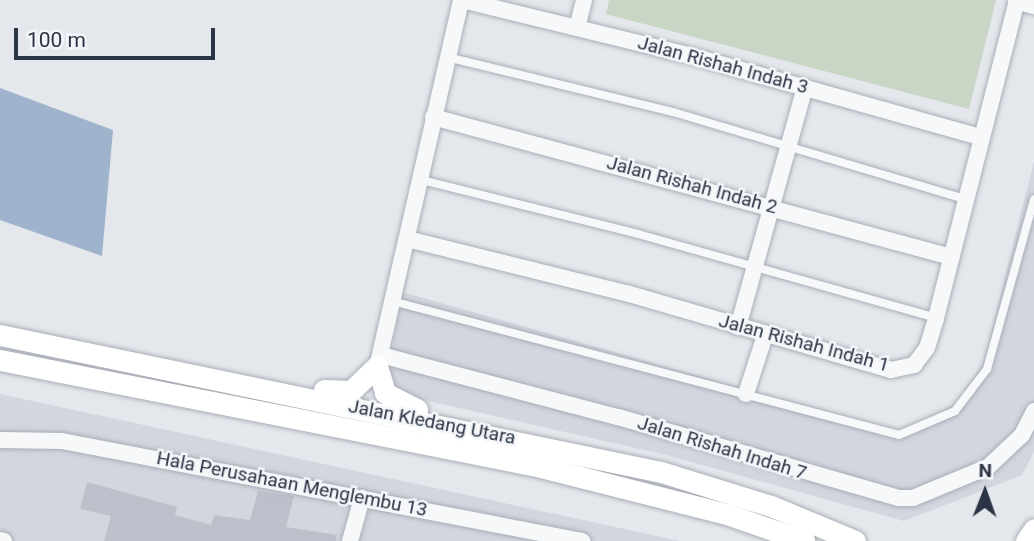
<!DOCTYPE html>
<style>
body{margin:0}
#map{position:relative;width:1034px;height:541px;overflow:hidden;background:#e4e7ec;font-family:Roboto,sans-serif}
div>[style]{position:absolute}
.built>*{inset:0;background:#d2d6de}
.green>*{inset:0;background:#c9d6c5}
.water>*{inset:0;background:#9fb4cc}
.building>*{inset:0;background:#bbc0ca}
.roads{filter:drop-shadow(0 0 2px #a9aeb7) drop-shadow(0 0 2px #a9aeb7)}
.lane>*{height:8px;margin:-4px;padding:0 4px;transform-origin:4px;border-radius:4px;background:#f7f8fa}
.street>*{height:16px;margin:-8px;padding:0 8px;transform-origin:8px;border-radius:8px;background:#f7f8fa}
.secondary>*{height:21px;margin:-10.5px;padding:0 10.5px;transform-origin:10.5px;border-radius:10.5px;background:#fff}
span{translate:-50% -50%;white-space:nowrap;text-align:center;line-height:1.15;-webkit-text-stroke:5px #f4f6f9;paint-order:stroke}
.street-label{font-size:19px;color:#2b3445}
.north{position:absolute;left:950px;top:457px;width:70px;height:70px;-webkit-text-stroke:5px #f4f6f9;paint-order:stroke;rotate:1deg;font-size:19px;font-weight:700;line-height:28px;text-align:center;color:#2b3445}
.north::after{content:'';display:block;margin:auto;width:24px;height:32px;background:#2b3445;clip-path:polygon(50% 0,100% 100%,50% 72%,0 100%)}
.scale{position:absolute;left:14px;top:28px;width:201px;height:32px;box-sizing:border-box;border:4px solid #2b3445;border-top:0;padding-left:9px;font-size:21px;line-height:24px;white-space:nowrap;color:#2b3445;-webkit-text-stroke:5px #f4f6f9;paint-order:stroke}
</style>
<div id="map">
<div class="built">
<div style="clip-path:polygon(1034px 161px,1034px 452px,1022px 475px,904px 521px,666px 455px,415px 398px,387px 382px,402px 292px,898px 432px,958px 403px,984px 361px)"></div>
<div style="clip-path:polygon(0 394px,680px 541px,0 541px)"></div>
</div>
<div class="green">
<div style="clip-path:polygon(609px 0,996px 0,969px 109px,606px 14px)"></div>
</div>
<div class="water">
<div style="clip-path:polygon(0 88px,113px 130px,102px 256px,0 220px)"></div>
</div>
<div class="building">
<div style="clip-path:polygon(87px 482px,177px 507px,175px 515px,211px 525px,214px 515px,250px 520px,258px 491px,294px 496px,286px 527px,337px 535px,336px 541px,104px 541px,111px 516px,80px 509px)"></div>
</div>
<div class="roads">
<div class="lane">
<div style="left:447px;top:57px;width:233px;rotate:13.7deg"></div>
<div style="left:673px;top:112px;width:305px;rotate:16.6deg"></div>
<div style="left:418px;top:179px;width:227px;rotate:14deg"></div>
<div style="left:638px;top:234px;width:310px;rotate:15.7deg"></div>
<div style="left:392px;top:301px;width:524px;rotate:14.8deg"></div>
<div style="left:899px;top:435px;width:61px;rotate:-23.2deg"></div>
<div style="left:955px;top:411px;width:53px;rotate:-52.7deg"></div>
<div style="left:987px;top:369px;width:176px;rotate:-74.5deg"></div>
</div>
<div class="street">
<div style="left:462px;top:0;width:237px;rotate:13.7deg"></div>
<div style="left:692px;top:56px;width:300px;rotate:15.7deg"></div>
<div style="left:1016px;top:1px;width:19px;rotate:16deg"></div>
<div style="left:577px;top:28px;width:29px;rotate:-76deg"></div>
<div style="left:433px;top:117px;width:537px;rotate:15.12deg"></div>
<div style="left:407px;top:239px;width:226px;rotate:13.9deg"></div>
<div style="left:626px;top:293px;width:276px;rotate:16.2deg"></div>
<div style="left:891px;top:370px;width:24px;rotate:-12deg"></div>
<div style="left:914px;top:365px;width:21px;rotate:-53deg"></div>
<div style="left:927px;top:348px;width:31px;rotate:-73deg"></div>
<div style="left:936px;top:318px;width:328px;rotate:-75.7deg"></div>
<div style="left:738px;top:327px;width:249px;rotate:-74.4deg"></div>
<div style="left:381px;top:355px;width:245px;rotate:14.7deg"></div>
<div style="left:618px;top:417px;width:292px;rotate:16.1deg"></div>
<div style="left:899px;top:498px;width:14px"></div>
<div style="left:913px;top:498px;width:81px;rotate:-22.5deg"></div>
<div style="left:988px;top:467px;width:47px;rotate:-43.3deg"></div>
<div style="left:1022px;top:435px;width:27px;rotate:-63deg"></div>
<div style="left:378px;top:363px;width:372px;rotate:-77.1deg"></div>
<div style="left:746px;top:394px;width:62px;rotate:-72.1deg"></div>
<div style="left:0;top:440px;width:62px;rotate:0.9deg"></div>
<div style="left:62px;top:441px;width:530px;rotate:10.89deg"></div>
<div style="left:0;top:540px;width:4px;rotate:14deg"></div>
<div style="left:350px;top:541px;width:45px;rotate:-74.4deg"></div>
</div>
<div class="secondary">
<div style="left:0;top:335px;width:675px;rotate:11.71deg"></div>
<div style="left:661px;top:472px;width:115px;rotate:17.2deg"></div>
<div style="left:771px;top:506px;width:91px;rotate:22.6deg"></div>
<div style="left:0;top:360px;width:547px;rotate:11.17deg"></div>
<div style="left:537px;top:466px;width:196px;rotate:14.2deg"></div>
<div style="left:727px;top:514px;width:82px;rotate:19.3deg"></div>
<div style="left:377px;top:366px;width:28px;rotate:73deg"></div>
<div style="left:385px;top:393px;width:36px;rotate:27deg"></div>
<div style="left:324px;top:390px;width:27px;rotate:2deg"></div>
<div style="left:351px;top:391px;width:36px;rotate:-44deg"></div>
<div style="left:1026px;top:541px;width:14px;rotate:-56deg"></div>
</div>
</div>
<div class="street-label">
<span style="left:723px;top:65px;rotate:15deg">Jalan Rishah Indah 3</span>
<span style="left:692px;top:185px;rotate:15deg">Jalan Rishah Indah 2</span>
<span style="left:804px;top:343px;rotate:15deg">Jalan Rishah Indah 1</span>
<span style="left:432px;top:422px;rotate:11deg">Jalan Kledang Utara</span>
<span style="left:722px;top:448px;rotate:17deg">Jalan Rishah Indah 7</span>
<span style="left:292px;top:484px;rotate:11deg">Hala Perusahaan Menglembu 13</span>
</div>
<div class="north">N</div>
<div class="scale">100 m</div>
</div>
